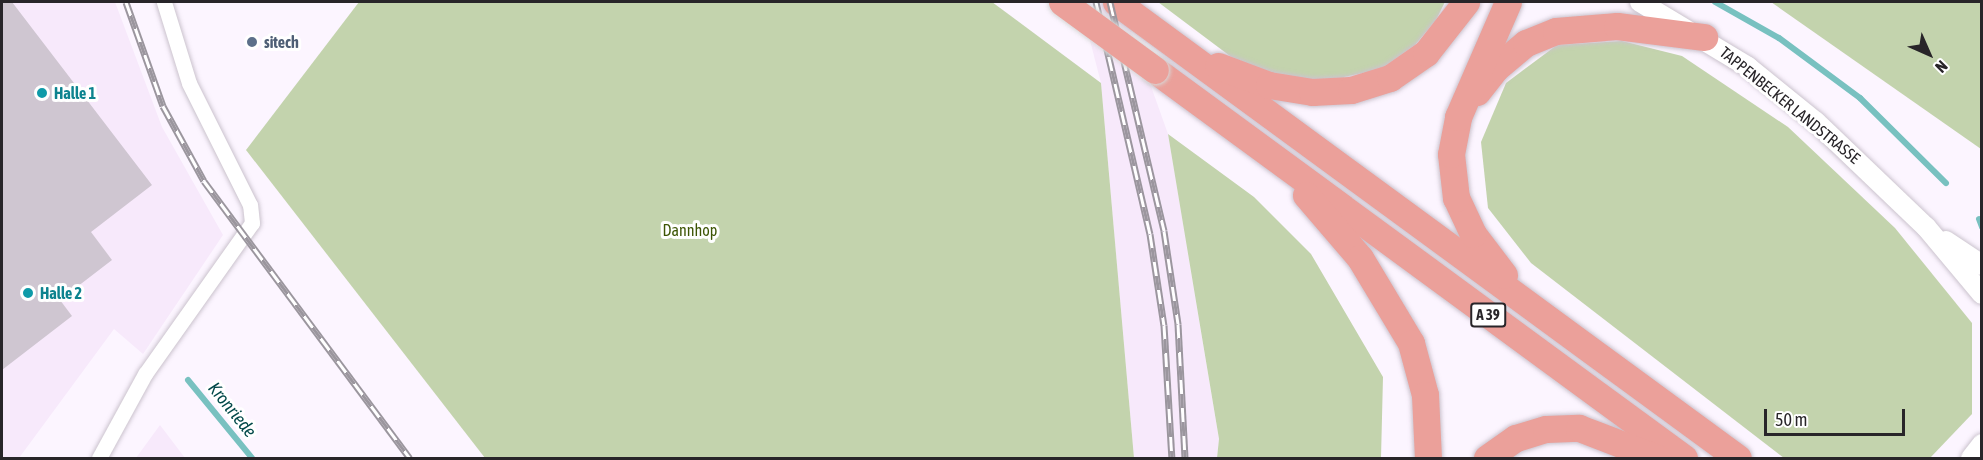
<!DOCTYPE html>
<style>
body{margin:0}
#map{position:relative;width:1983px;height:460px;overflow:hidden;background:#fcf5ff;font-family:"Asap Condensed",sans-serif}
div>[style]{position:absolute}
.built>*{inset:0;background:#f7e9fb}
.green>*{inset:0;background:#c3d3ad}
.stream>*{height:6px;margin:-3px;padding:0 3px;transform-origin:3px;border-radius:3px;background:#78c1c0}
.building>*{inset:0;background:#cfc6d1}
.roads{filter:drop-shadow(0 0 2px #cbc3ce) drop-shadow(0 0 2px #cbc3ce)}
.minor>*{height:15px;margin:-7.5px;padding:0 7.5px;transform-origin:7.5px;border-radius:7.5px;background:#fff}
.tertiary>*{height:20px;margin:-10px;padding:0 10px;transform-origin:10px;border-radius:10px;background:#fff}
.secondary>*{height:21px;margin:-10.5px;padding:0 10.5px;transform-origin:10.5px;border-radius:10.5px;background:#fff}
.motorway>*{height:27px;margin:-13.5px;padding:0 13.5px;transform-origin:13.5px;border-radius:13.5px;background:#eba09a}
.rail>*{height:7px;margin-top:-3.5px;transform-origin:0;background:repeating-linear-gradient(90deg,#fff 0 14px,#9b969e 0 28px);box-sizing:border-box;border-block:2px solid #9b969e}
.bridges{filter:drop-shadow(0 0 2px #d8d8d8) drop-shadow(0 0 2px #d8d8d8)}
.motorway-bridge>*{height:27px;margin:-13.5px;padding:0 13.5px;transform-origin:13.5px;border-radius:13.5px;background:#eba09a}
.dots>*{width:16px;height:16px;translate:-50% -50%;box-sizing:border-box;border:3px solid #fff;border-radius:50%}
span{translate:-50% -50%;white-space:nowrap;text-align:center;line-height:1.15;-webkit-text-stroke:6px #fff;paint-order:stroke}
.shield-label span{padding:2px 4px;background:#fff;border:2px solid;border-radius:4px;-webkit-text-stroke-width:0}
.shield-label{font-size:15px;color:#282529;font-weight:700}
.service-label{font-size:16px;color:#4e5e75;font-weight:700}
.left{translate:0 -50%;text-align:left}
.culture-label{font-size:16px;color:#0d838f;font-weight:700}
.street-label{font-size:16px;color:#282529}
.park-label{font-size:16px;color:#3d5505}
.water-label{font-size:18px;color:#03494a;font-style:italic}
.frame{position:absolute;inset:0;border:3px solid #282529;pointer-events:none}
.north{position:absolute;left:1899px;top:24px;width:60px;height:60px;-webkit-text-stroke:4px #fff;paint-order:stroke;rotate:135deg;font-size:16px;font-weight:700;line-height:24px;text-align:center;color:#282529}
.north::after{content:'';display:block;margin:auto;width:21px;height:27px;background:#282529;clip-path:polygon(50% 0,100% 100%,50% 72%,0 100%)}
.scale{position:absolute;left:1764px;top:409px;width:141px;height:27px;box-sizing:border-box;border:3px solid #282529;border-top:0;padding-left:8px;font-size:18px;line-height:21px;white-space:nowrap;color:#282529;-webkit-text-stroke:4px #fff;paint-order:stroke}
</style>
<div id="map">
<div class="built">
<div style="clip-path:polygon(2px 2px,115px 2px,162px 127px,223px 235px,143px 354px,114px 329px,19px 458px,2px 458px)"></div>
<div style="clip-path:polygon(1080px 2px,1121px 2px,1168px 134px,1219px 440px,1217px 458px,1134px 458px,1101px 83px)"></div>
<div style="clip-path:polygon(160px 425px,185px 458px,136px 458px)"></div>
</div>
<div class="green">
<div style="clip-path:polygon(359px 2px,992px 2px,1101px 83px,1134px 458px,485px 458px,246px 150px)"></div>
<div style="clip-path:polygon(1158px 2px,1445px 2px,1436px 20px,1415px 45px,1381px 69px,1344px 77px,1344px 82px,1270px 77px,1230px 56px)"></div>
<div style="clip-path:polygon(1771px 2px,1981px 2px,1981px 149px)"></div>
<div style="clip-path:polygon(1622px 41px,1682px 56px,1788px 127px,1895px 228px,1972px 323px,1972px 414px,1930px 458px,1784px 458px,1531px 263px,1488px 208px,1481px 142px,1506px 83px,1557px 45px)"></div>
<div style="clip-path:polygon(1168px 134px,1254px 197px,1311px 254px,1383px 377px,1381px 458px,1217px 458px,1219px 439px)"></div>
</div>
<div class="stream">
<div style="left:1715px;top:2px;width:73px;rotate:29.4deg"></div>
<div style="left:1779px;top:38px;width:101px;rotate:36.5deg"></div>
<div style="left:1860px;top:98px;width:121px;rotate:44.7deg"></div>
<div style="left:1979px;top:219px;width:9px;rotate:69deg"></div>
<div style="left:188px;top:380px;width:101px;rotate:50.6deg"></div>
</div>
<div class="building">
<div style="clip-path:polygon(2px 2px,12px 2px,152px 185px,91px 232px,112px 260px,60px 300px,72px 316px,2px 370px)"></div>
</div>
<div class="roads">
<div class="minor">
<div style="left:99px;top:458px;width:96px;rotate:-61.3deg"></div>
<div style="left:145px;top:374px;width:185px;rotate:-54.7deg"></div>
<div style="left:252px;top:223px;width:18px;rotate:-96deg"></div>
<div style="left:250px;top:205px;width:136px;rotate:-116.6deg"></div>
<div style="left:189px;top:83px;width:85px;rotate:-107.2deg"></div>
</div>
<div class="tertiary">
<div style="left:1640px;top:2px;width:126px;rotate:31deg"></div>
<div style="left:1748px;top:67px;width:87px;rotate:39deg"></div>
<div style="left:1816px;top:122px;width:152px;rotate:43.7deg"></div>
<div style="left:1926px;top:227px;width:87px;rotate:50.1deg"></div>
<div style="left:1946px;top:241px;width:43px;rotate:33.7deg"></div>
</div>
<div class="secondary">
<div style="left:1971px;top:458px;width:18px;rotate:-52deg"></div>
</div>
<div class="motorway">
<div style="left:1116px;top:2px;width:771px;rotate:36.25deg"></div>
<div style="left:1218px;top:66px;width:54px;rotate:20.4deg"></div>
<div style="left:1269px;top:85px;width:44px;rotate:9.2deg"></div>
<div style="left:1312px;top:92px;width:39px;rotate:-3deg"></div>
<div style="left:1351px;top:90px;width:41px;rotate:-17.1deg"></div>
<div style="left:1390px;top:78px;width:44px;rotate:-34.8deg"></div>
<div style="left:1426px;top:53px;width:65px;rotate:-51.9deg"></div>
<div style="left:1155px;top:70px;width:656px;rotate:36.26deg"></div>
<div style="left:1477px;top:92px;width:31px;rotate:-52deg"></div>
<div style="left:1496px;top:68px;width:39px;rotate:-40deg"></div>
<div style="left:1526px;top:43px;width:32px;rotate:-22deg"></div>
<div style="left:1556px;top:31px;width:61px;rotate:-4.7deg"></div>
<div style="left:1617px;top:26px;width:88px;rotate:7.2deg"></div>
<div style="left:1306px;top:195px;width:83px;rotate:49.4deg"></div>
<div style="left:1360px;top:258px;width:99px;rotate:59deg"></div>
<div style="left:1411px;top:343px;width:54px;rotate:74.9deg"></div>
<div style="left:1425px;top:395px;width:63px;rotate:87.3deg"></div>
<div style="left:1504px;top:275px;width:51px;rotate:-127.1deg"></div>
<div style="left:1473px;top:234px;width:40px;rotate:-115deg"></div>
<div style="left:1456px;top:198px;width:44px;rotate:-96.5deg"></div>
<div style="left:1451px;top:154px;width:38px;rotate:-79deg"></div>
<div style="left:1458px;top:117px;width:125px;rotate:-66.5deg"></div>
<div style="left:1487px;top:458px;width:35px;rotate:-35deg"></div>
<div style="left:1516px;top:438px;width:31px;rotate:-17deg"></div>
<div style="left:1546px;top:429px;width:33px;rotate:-2deg"></div>
<div style="left:1579px;top:428px;width:84px;rotate:21deg"></div>
</div>
</div>
<div class="rail">
<div style="left:126px;top:2px;width:110px;rotate:70.4deg"></div>
<div style="left:163px;top:106px;width:85px;rotate:61.3deg"></div>
<div style="left:204px;top:181px;width:345px;rotate:53.4deg"></div>
<div style="left:1096px;top:2px;width:238px;rotate:76.9deg"></div>
<div style="left:1150px;top:234px;width:92px;rotate:81.3deg"></div>
<div style="left:1164px;top:325px;width:133px;rotate:86.6deg"></div>
<div style="left:1110px;top:2px;width:235px;rotate:76.7deg"></div>
<div style="left:1164px;top:231px;width:94px;rotate:81.4deg"></div>
<div style="left:1178px;top:324px;width:134px;rotate:87deg"></div>
</div>
<div class="bridges">
<div class="motorway-bridge">
<div style="left:1062px;top:2px;width:115px;rotate:36.2deg"></div>
</div>
</div>
<div class="dots">
<div style="left:252px;top:42px;background:#5c6f8a"></div>
<div style="left:42px;top:93px;background:#0f9aa8"></div>
<div style="left:28px;top:293px;background:#0f9aa8"></div>
</div>
<div class="shield-label">
<span style="left:1488px;top:315px">A 39</span>
</div>
<div class="service-label">
<span class="left" style="left:264px;top:42px">sitech</span>
</div>
<div class="culture-label">
<span class="left" style="left:54px;top:93px">Halle 1</span>
<span class="left" style="left:40px;top:293px">Halle 2</span>
</div>
<div class="street-label">
<span style="left:1790px;top:105px;rotate:39deg">TAPPENBECKER LANDSTRASSE</span>
</div>
<div class="park-label">
<span style="left:690px;top:230px">Dannhop</span>
</div>
<div class="water-label">
<span style="left:232px;top:410px;rotate:51deg">Kronriede</span>
</div>
<div class="frame"></div>
<div class="north">N</div>
<div class="scale">50 m</div>
</div>
